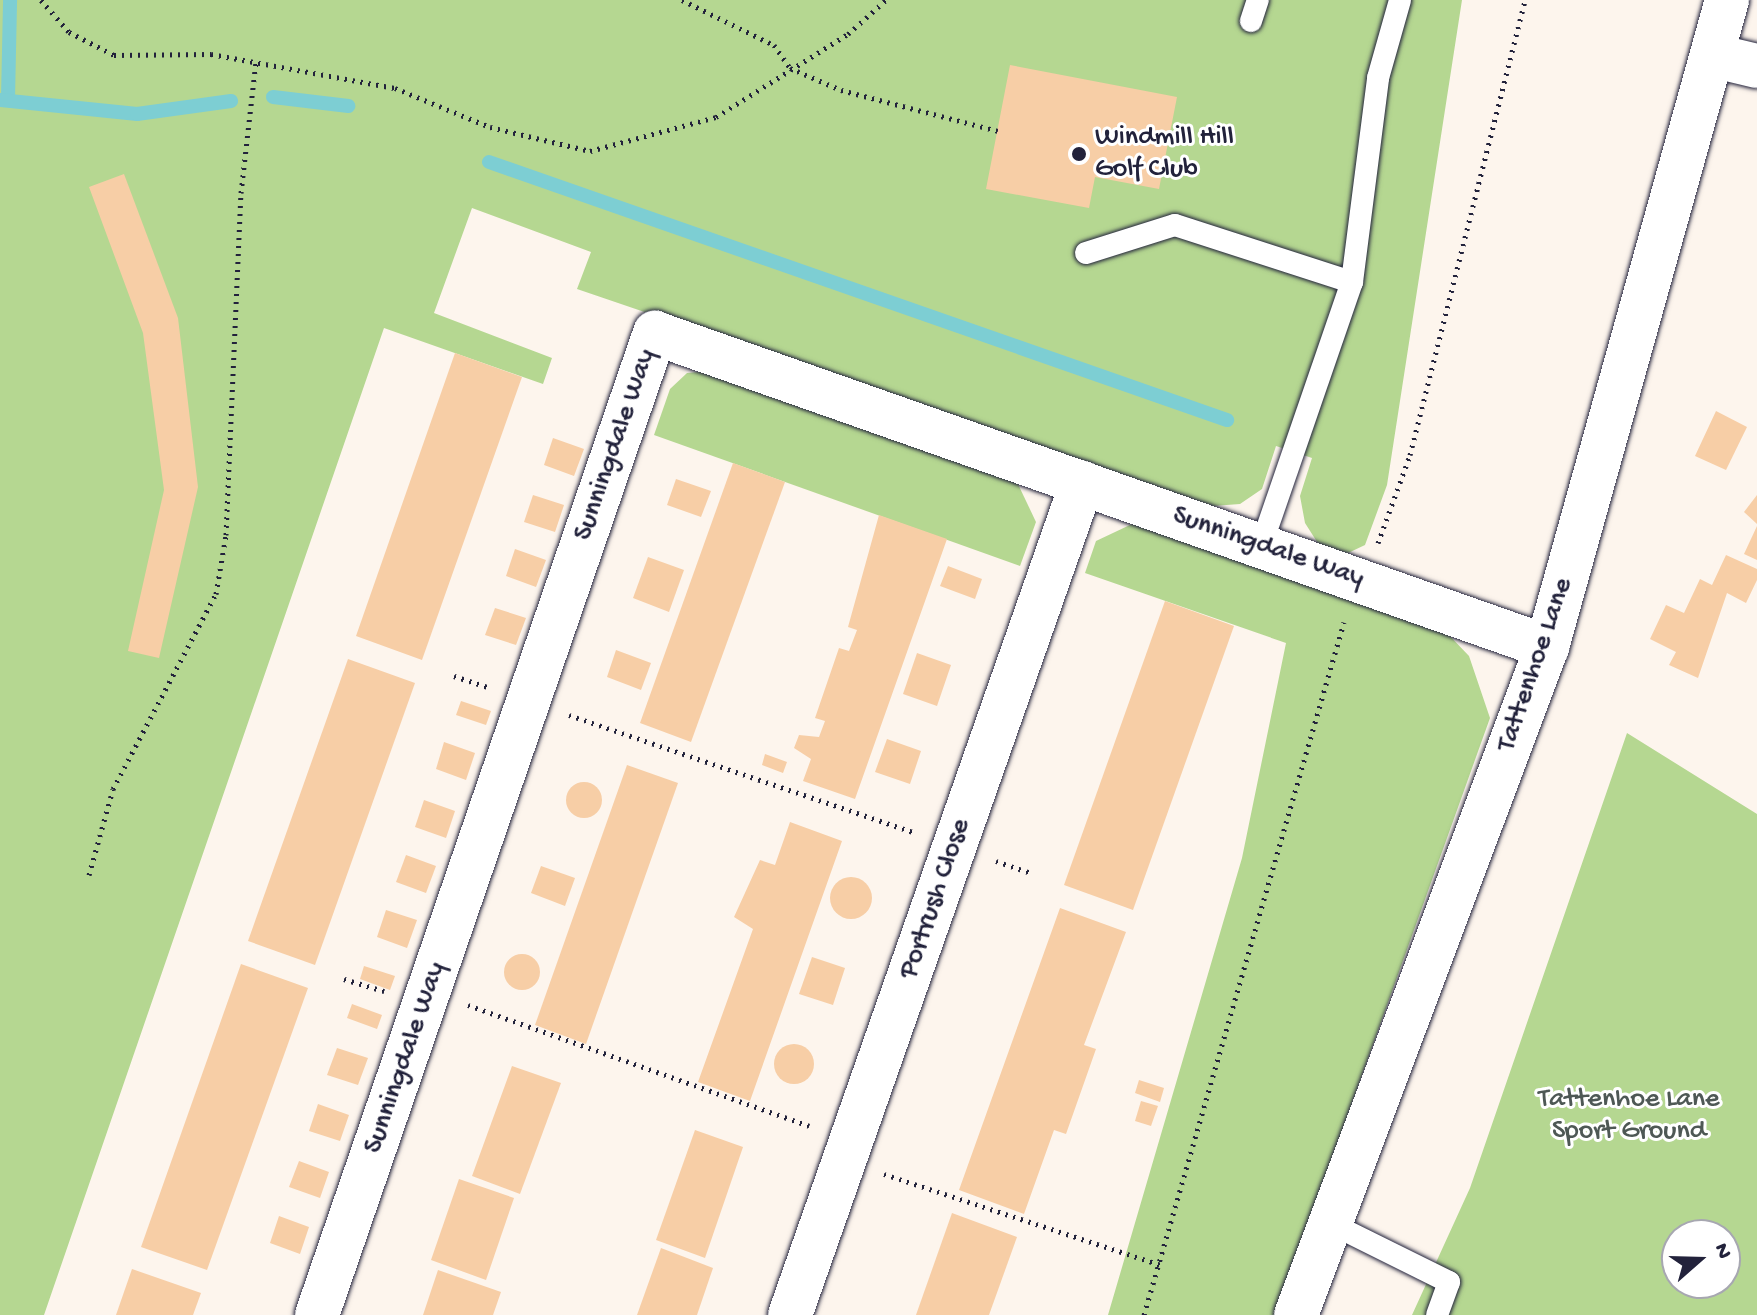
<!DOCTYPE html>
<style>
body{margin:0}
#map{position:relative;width:1757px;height:1315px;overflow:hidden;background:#fdf5ed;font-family:"Gochi Hand",sans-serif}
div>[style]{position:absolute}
.green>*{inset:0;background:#b5d791}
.stream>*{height:14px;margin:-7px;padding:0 7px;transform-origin:7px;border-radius:7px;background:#7dced3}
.building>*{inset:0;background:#f7cea6}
.round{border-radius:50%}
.path>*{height:5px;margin-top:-2.5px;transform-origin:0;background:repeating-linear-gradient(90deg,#22223b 0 2px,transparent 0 8px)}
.roads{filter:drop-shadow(0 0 2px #22223b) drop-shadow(0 0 2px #22223b)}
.lane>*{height:22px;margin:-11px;padding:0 11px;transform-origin:11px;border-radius:11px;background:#fff}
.street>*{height:44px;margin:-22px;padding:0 22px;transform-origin:22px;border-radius:22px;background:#fff}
.secondary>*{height:44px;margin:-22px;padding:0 22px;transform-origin:22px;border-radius:22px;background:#fff}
.dots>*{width:22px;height:22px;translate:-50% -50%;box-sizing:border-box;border:4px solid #fff;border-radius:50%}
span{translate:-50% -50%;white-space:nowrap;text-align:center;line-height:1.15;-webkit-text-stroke:6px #fff;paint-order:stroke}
.poi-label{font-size:28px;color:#22223b}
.left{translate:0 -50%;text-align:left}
.street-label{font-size:28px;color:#22223b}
.park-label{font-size:28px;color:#4e5855}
.north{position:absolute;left:1661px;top:1219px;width:80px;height:80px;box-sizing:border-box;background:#fff;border:2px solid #a7a7b1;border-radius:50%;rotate:70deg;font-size:22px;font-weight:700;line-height:32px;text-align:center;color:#22223b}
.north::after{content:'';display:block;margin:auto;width:28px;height:36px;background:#22223b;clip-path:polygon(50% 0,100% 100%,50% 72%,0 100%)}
</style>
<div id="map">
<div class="green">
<div style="clip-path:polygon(0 0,1462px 0,1387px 485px,1365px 545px,1348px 553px,1319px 545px,1305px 523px,1300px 496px,1312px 458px,1276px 446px,1262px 489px,1240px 504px,1213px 506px,577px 289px,591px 252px,472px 208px,434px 313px,552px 358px,543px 384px,384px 328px,44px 1315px,0 1315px)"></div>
<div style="clip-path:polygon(710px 371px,1017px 482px,1036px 522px,1020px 566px,654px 435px,670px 389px,687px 373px)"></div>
<div style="clip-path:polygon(1132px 524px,1447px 633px,1469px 656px,1490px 718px,1276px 1315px,1108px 1315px,1242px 858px,1286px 643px,1085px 573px,1096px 541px)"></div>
<div style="clip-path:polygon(evenodd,1627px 733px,1757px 814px,1757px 1315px,1412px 1315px,1470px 1188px,1627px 733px,1677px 1235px,1725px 1235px,1725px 1283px,1677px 1283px,1677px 1235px)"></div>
</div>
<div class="stream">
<div style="left:273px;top:97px;width:76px;rotate:6.8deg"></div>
<div style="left:8px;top:99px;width:99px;rotate:-88.8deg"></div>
<div style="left:0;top:100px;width:138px;rotate:5.8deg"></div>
<div style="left:137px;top:114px;width:95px;rotate:-7.9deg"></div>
<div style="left:489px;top:162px;width:782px;rotate:19.27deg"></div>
</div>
<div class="building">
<div style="clip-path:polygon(1010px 65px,1177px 97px,1159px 189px,1095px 177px,1089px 208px,986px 189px)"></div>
<div style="clip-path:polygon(124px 174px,178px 318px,198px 487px,159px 658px,128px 651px,164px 490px,143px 333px,89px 187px)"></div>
<div style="clip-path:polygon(455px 353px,522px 377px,422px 660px,356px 636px)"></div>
<div style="clip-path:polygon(1716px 411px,1747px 427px,1726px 470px,1695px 456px)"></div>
<div style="clip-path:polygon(553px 438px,584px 449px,574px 476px,544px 465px)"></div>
<div style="clip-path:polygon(733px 463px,785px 482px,691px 742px,640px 723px)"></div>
<div style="clip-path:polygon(676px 479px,711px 491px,701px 517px,667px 505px)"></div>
<div style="clip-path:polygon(533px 495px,564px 505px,555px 532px,524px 522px)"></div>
<div style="clip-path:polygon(1757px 495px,1757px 524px,1744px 512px)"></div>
<div style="clip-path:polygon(879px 515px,947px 539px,855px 799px,803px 781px,811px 759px,794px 748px,799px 735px,819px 737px,825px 721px,815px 718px,839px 648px,849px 651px,857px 630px,848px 627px)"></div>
<div style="clip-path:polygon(1757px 526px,1757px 560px,1744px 554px)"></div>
<div style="clip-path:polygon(515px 549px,546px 560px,536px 587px,506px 576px)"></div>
<div style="clip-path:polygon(1726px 555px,1757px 569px,1757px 580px,1746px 603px,1727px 593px,1698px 678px,1669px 665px,1676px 652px,1650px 639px,1666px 605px,1684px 613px,1700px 579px,1712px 585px)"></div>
<div style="clip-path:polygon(648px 557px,684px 570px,669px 612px,633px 598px)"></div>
<div style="clip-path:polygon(948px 566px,982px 579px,975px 599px,940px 586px)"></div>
<div style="clip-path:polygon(1165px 601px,1234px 626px,1133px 910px,1064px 885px)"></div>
<div style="clip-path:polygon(495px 608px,526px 618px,516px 645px,485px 635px)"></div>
<div style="clip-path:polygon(616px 650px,651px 663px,641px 690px,607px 677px)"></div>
<div style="clip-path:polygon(917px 653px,951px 665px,937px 706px,903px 694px)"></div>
<div style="clip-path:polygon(348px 659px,415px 683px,315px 965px,248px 941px)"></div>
<div style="clip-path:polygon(461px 701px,491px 711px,486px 725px,456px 715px)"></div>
<div style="clip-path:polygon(887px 739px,921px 751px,910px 784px,875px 772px)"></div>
<div style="clip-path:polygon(444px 742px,475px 753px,466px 780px,436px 769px)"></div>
<div style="clip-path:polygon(765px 754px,787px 762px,783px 773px,762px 765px)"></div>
<div style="clip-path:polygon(627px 765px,678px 783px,586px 1044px,535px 1025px)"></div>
<div class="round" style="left:566px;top:782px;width:36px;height:36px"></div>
<div style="clip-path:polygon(424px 800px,455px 811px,446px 838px,415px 827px)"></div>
<div style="clip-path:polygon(790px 822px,842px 841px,750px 1101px,698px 1082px,753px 929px,734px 917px,760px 860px,775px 865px)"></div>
<div style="clip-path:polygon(406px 855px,436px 866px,426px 893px,396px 882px)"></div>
<div style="clip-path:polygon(541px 866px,575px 878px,565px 906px,531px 893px)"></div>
<div class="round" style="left:830px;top:877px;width:42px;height:42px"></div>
<div style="clip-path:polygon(1060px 908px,1126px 932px,1084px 1045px,1096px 1049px,1066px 1134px,1054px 1130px,1024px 1214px,959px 1190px)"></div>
<div style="clip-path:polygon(386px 910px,417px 920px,407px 948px,377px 937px)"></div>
<div class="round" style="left:504px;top:954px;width:36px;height:36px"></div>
<div style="clip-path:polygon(812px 957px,845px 968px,833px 1005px,799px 994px)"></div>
<div style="clip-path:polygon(241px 964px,308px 988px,207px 1270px,141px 1247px)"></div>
<div style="clip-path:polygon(364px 966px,395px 976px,390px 990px,360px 979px)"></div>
<div style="clip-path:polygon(352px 1004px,382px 1015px,377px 1029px,347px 1018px)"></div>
<div class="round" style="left:774px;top:1044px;width:40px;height:40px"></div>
<div style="clip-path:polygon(337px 1048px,368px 1058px,358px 1085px,327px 1075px)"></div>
<div style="clip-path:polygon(512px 1066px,561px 1083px,520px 1194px,472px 1176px)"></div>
<div style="clip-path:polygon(1139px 1080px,1164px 1088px,1160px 1102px,1135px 1093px)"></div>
<div style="clip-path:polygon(1141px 1101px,1158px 1106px,1151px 1126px,1135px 1121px)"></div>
<div style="clip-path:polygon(318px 1104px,349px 1115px,340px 1141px,309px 1131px)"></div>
<div style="clip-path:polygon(695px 1130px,743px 1147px,705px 1258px,656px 1240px)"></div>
<div style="clip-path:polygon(299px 1161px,329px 1172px,320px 1198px,289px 1187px)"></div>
<div style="clip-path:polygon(459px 1179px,514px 1198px,486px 1280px,431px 1260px)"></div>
<div style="clip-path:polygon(952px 1213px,1017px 1237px,989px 1315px,916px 1315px)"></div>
<div style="clip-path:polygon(279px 1216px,309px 1227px,300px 1254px,270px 1243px)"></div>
<div style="clip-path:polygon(661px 1248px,713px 1268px,697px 1315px,637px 1315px)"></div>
<div style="clip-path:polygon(132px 1269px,201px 1293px,193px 1315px,116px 1315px)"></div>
<div style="clip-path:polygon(438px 1270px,501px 1292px,493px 1315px,423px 1315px)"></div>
</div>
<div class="path">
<div style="left:41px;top:0;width:43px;rotate:48.8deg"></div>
<div style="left:69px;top:32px;width:51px;rotate:27.1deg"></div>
<div style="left:114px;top:55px;width:97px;rotate:-0.6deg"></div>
<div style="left:211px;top:54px;width:187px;rotate:10.5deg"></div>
<div style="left:395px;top:88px;width:103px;rotate:22.3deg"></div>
<div style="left:490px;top:127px;width:103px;rotate:13.5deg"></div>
<div style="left:590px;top:151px;width:131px;rotate:-15.1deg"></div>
<div style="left:716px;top:117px;width:156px;rotate:-32.2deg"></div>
<div style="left:848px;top:34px;width:51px;rotate:-41.8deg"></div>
<div style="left:682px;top:0;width:102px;rotate:26.1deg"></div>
<div style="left:774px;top:45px;width:28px;rotate:55deg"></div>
<div style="left:790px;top:68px;width:56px;rotate:23.3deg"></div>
<div style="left:841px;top:90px;width:162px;rotate:14.6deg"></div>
<div style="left:1378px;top:543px;width:94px;rotate:-70deg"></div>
<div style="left:1410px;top:455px;width:469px;rotate:-75.8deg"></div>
<div style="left:454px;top:676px;width:35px;rotate:18deg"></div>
<div style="left:569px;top:715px;width:366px;rotate:18.8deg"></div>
<div style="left:996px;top:861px;width:36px;rotate:19deg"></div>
<div style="left:89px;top:875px;width:89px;rotate:-74.4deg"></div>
<div style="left:113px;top:789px;width:221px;rotate:-62.2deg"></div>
<div style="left:216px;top:594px;width:60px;rotate:-80.4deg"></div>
<div style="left:226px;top:535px;width:342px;rotate:-87.5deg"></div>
<div style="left:241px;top:193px;width:133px;rotate:-83.5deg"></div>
<div style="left:344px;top:979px;width:42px;rotate:16.7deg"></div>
<div style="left:468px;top:1005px;width:362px;rotate:19.5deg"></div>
<div style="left:884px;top:1174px;width:291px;rotate:18.2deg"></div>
<div style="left:1144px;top:1315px;width:721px;rotate:-73.9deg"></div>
</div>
<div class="roads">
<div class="lane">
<div style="left:1251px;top:21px;width:22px;rotate:-72deg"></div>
<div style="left:1086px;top:253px;width:93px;rotate:-17.5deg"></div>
<div style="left:1175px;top:225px;width:186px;rotate:17.9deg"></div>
<div style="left:1261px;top:546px;width:279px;rotate:-71deg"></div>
<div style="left:1352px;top:282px;width:206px;rotate:-82.7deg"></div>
<div style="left:1378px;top:78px;width:81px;rotate:-74.2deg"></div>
<div style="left:1330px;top:1223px;width:133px;rotate:26.4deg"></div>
<div style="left:1449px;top:1282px;width:35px;rotate:110deg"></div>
</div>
<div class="street">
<div style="left:1715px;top:56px;width:43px;rotate:13.4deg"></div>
<div style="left:317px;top:1315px;width:1039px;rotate:-71.01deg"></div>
<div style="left:655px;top:333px;width:946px;rotate:19.39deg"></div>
<div style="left:790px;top:1315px;width:882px;rotate:-70.66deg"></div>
</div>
<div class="secondary">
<div style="left:1296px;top:1315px;width:714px;rotate:-69.41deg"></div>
<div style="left:1547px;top:647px;width:672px;rotate:-74.45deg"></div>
</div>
</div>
<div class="dots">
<div style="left:1079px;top:154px;background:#22223b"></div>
</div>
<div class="poi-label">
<span class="left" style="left:1095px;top:154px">Windmill Hill<br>Golf Club</span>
</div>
<div class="street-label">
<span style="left:616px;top:445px;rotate:-71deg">Sunningdale Way</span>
<span style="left:1268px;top:548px;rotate:19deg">Sunningdale Way</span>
<span style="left:1536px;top:665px;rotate:-71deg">Tattenhoe Lane</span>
<span style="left:936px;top:899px;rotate:-71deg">Portrush Close</span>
<span style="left:406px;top:1058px;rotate:-71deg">Sunningdale Way</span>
</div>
<div class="park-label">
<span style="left:1629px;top:1116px">Tattenhoe Lane<br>Sport Ground</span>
</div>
<div class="north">N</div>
</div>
